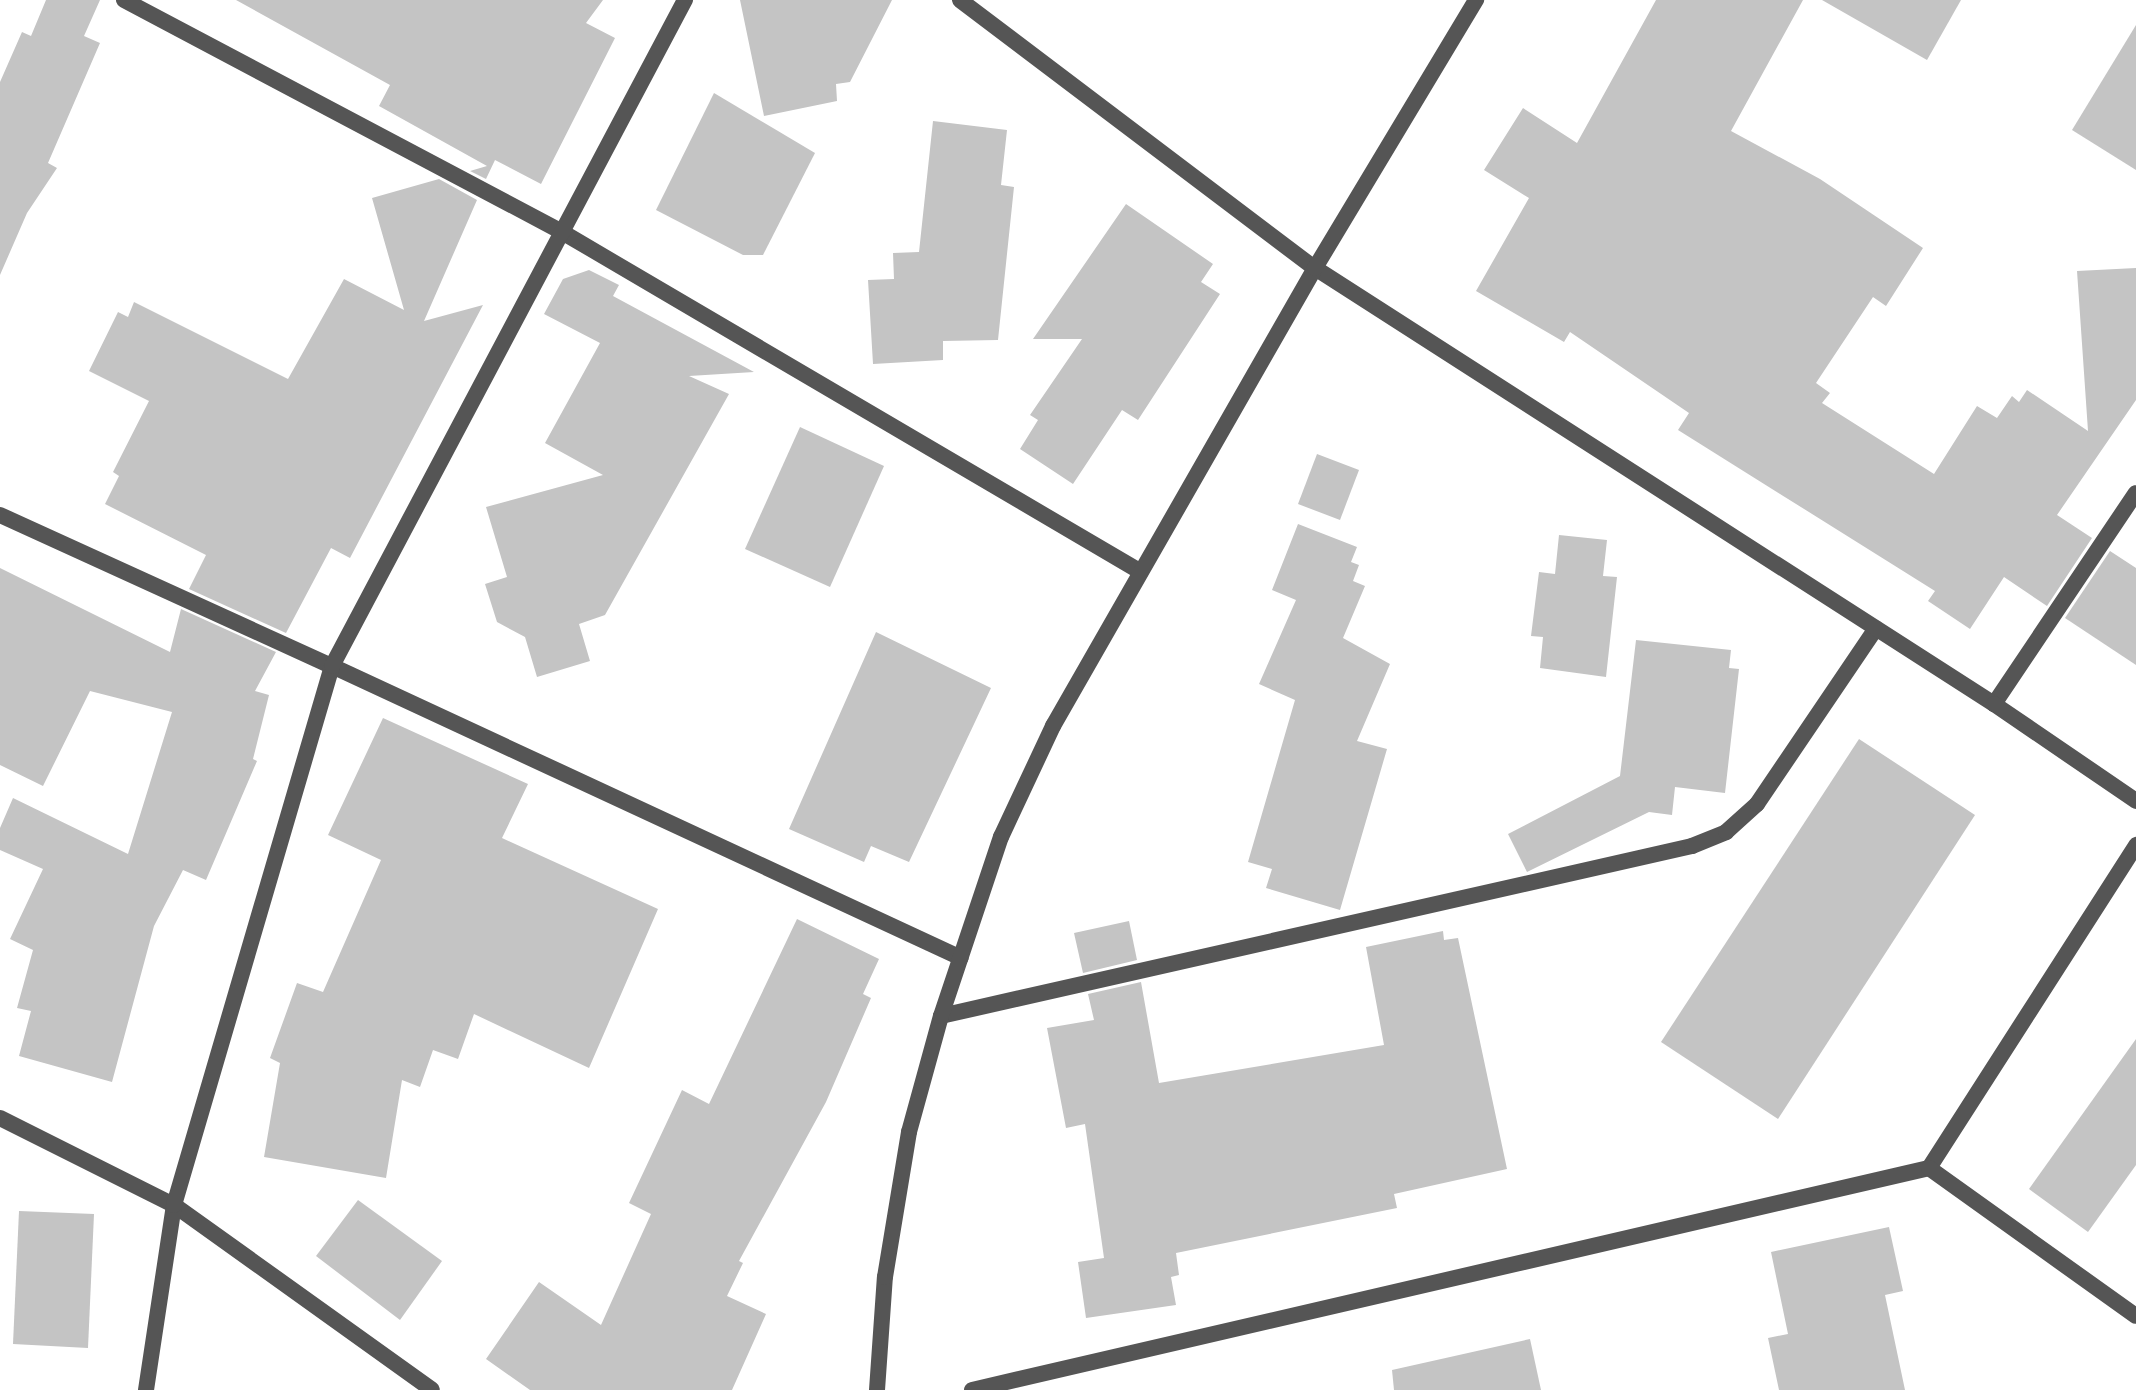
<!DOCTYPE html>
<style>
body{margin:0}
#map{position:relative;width:2136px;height:1390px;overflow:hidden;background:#fff;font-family:"Source Sans 3",sans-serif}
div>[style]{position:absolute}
.building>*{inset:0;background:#c4c4c4}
.service>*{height:16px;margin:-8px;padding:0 8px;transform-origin:8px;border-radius:8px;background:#555}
.minor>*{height:16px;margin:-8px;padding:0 8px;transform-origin:8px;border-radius:8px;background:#555}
.tertiary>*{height:16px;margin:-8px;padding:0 8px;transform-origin:8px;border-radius:8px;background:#555}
span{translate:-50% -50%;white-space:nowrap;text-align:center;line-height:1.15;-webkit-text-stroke:7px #fff;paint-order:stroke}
</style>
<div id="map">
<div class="building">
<div style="clip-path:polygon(46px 0,100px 0,84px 36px,100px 43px,48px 163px,57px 168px,27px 213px,0 275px,0 82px,22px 32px,31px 36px)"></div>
<div style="clip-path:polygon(236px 0,603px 0,586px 23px,615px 38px,541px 184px,495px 160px,486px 179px,470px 171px,487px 166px,379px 106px,390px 85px)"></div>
<div style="clip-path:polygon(740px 0,892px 0,850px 82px,836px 84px,837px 101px,764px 116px)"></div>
<div style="clip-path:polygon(1656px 0,1803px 0,1731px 131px,1820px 179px,1923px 248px,1886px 306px,1873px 297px,1816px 383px,1830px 393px,1822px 403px,1934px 474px,1977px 406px,1997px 418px,2012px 396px,2019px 402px,2027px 390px,2088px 431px,2077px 271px,2136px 268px,2136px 400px,2057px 515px,2092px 538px,2047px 606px,2004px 577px,1970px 629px,1928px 601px,1935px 591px,1678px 430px,1689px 413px,1570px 332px,1564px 342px,1476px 291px,1529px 198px,1484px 170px,1523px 108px,1577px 143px)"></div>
<div style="clip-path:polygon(1822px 0,1961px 0,1927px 60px)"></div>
<div style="clip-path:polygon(2136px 25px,2136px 170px,2072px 130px)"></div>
<div style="clip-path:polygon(714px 93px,815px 153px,763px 255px,743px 255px,656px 210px)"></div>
<div style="clip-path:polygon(933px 121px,1007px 130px,1001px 185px,1014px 187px,998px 340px,943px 341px,943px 360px,873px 364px,868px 280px,894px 279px,893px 253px,919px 252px)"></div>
<div style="clip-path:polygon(439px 179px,477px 200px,424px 321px,483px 305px,350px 558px,331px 548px,286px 633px,189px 589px,206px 555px,105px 504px,119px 476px,113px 472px,149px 401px,89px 371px,118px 312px,128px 317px,134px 302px,288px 379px,344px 279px,404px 310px,372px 198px)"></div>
<div style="clip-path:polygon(1126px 204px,1213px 264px,1201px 282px,1220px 294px,1138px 420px,1122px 410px,1073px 484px,1020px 449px,1038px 420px,1030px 415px,1082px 339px,1033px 339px)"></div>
<div style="clip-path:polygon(589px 270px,619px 285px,613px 296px,754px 372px,689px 376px,729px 394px,605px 615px,579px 624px,590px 661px,537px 677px,525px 637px,497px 622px,485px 584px,507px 577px,486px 507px,603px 475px,545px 443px,600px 343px,544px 314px,563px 279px)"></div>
<div style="clip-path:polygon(800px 427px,884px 466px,830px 587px,745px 549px)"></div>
<div style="clip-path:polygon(1317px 454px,1359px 470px,1340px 520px,1298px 504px)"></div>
<div style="clip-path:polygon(1298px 524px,1357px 547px,1351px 562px,1359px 565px,1353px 581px,1365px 586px,1343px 638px,1390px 664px,1357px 741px,1387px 749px,1340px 910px,1266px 888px,1272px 869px,1248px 862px,1295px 700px,1259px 684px,1296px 600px,1272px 590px)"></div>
<div style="clip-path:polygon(1559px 535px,1607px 540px,1603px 576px,1617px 577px,1606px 677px,1540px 668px,1543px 637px,1531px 636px,1539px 572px,1555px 574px)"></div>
<div style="clip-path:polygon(2110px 551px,2136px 568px,2136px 665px,2065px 618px)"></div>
<div style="clip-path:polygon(0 568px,170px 652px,181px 609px,276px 652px,255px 691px,269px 695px,253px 759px,257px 761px,206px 880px,183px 870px,154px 926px,112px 1082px,19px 1056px,31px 1011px,17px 1008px,33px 950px,10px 939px,43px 869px,0 850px,0 828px,13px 798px,128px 854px,172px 712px,90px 691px,43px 786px,0 765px)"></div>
<div style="clip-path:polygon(876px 632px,991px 688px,909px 862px,871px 846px,864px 862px,789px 829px)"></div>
<div style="clip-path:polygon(1636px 640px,1731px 650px,1729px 668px,1739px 669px,1725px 793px,1675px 787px,1672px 815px,1649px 812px,1527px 872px,1508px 834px,1620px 776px)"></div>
<div style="clip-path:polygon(383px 718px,528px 784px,502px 838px,658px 909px,589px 1068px,474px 1014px,458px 1059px,433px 1050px,420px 1087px,402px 1080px,386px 1178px,264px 1157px,280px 1063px,270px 1058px,297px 983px,323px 992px,381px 860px,328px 835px)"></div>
<div style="clip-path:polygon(1859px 739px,1975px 815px,1778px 1119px,1661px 1042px)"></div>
<div style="clip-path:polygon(797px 919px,879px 959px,863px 994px,871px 998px,826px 1102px,739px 1261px,743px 1263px,727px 1296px,766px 1314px,732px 1390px,530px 1390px,486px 1359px,539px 1282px,601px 1325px,651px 1214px,629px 1203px,682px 1090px,709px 1104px)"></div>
<div style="clip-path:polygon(1129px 921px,1137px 960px,1083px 973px,1074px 933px)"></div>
<div style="clip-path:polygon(1443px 931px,1444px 940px,1458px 938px,1507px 1169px,1394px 1194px,1397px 1208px,1176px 1253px,1179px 1275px,1171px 1277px,1176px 1305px,1086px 1318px,1078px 1262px,1104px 1258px,1085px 1124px,1066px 1128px,1047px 1028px,1094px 1020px,1088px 994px,1141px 982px,1159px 1083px,1384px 1045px,1366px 947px)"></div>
<div style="clip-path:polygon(2136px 1039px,2136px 1165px,2088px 1232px,2029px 1189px)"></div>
<div style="clip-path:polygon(358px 1200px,442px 1261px,400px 1320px,316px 1256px)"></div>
<div style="clip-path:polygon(19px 1211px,94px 1214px,88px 1348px,13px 1344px)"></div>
<div style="clip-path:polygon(1889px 1227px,1903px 1291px,1885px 1295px,1905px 1390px,1779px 1390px,1768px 1338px,1788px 1334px,1771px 1252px)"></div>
<div style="clip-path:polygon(1530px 1339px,1541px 1390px,1394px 1390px,1392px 1370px)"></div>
</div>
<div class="service">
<div style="left:562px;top:232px;width:671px;rotate:30.42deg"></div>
<div style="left:332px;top:666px;width:693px;rotate:24.9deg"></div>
</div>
<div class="minor">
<div style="left:124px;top:0;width:496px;rotate:27.9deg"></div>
<div style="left:0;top:515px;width:365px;rotate:24.5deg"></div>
<div style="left:1994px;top:704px;width:254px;rotate:-56.1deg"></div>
<div style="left:941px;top:1016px;width:770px;rotate:-12.75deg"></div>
<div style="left:1692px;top:846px;width:37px;rotate:-22deg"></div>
<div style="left:1726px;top:832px;width:42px;rotate:-42.1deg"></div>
<div style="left:1757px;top:804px;width:212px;rotate:-55.9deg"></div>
<div style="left:0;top:1118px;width:195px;rotate:26.6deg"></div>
<div style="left:174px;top:1205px;width:317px;rotate:35.6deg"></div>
<div style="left:1929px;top:1168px;width:384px;rotate:-57.3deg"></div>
<div style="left:146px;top:1390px;width:187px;rotate:-81.4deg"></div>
<div style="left:174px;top:1205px;width:562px;rotate:-73.66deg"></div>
<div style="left:332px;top:666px;width:754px;rotate:-62.08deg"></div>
<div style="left:972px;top:1390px;width:982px;rotate:-13.06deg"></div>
<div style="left:1929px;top:1168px;width:254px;rotate:35.6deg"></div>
</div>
<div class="tertiary">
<div style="left:960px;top:0;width:445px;rotate:37.1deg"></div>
<div style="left:1315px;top:268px;width:807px;rotate:32.71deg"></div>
<div style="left:1994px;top:704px;width:172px;rotate:34.3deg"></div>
<div style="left:877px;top:1390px;width:113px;rotate:-86deg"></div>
<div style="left:885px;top:1277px;width:147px;rotate:-80.6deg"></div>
<div style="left:909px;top:1132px;width:120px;rotate:-74.6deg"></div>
<div style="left:941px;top:1016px;width:189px;rotate:-71.5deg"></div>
<div style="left:1001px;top:837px;width:123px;rotate:-64.9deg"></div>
<div style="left:1053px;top:726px;width:528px;rotate:-60.23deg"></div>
<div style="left:1315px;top:268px;width:313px;rotate:-59deg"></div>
</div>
</div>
